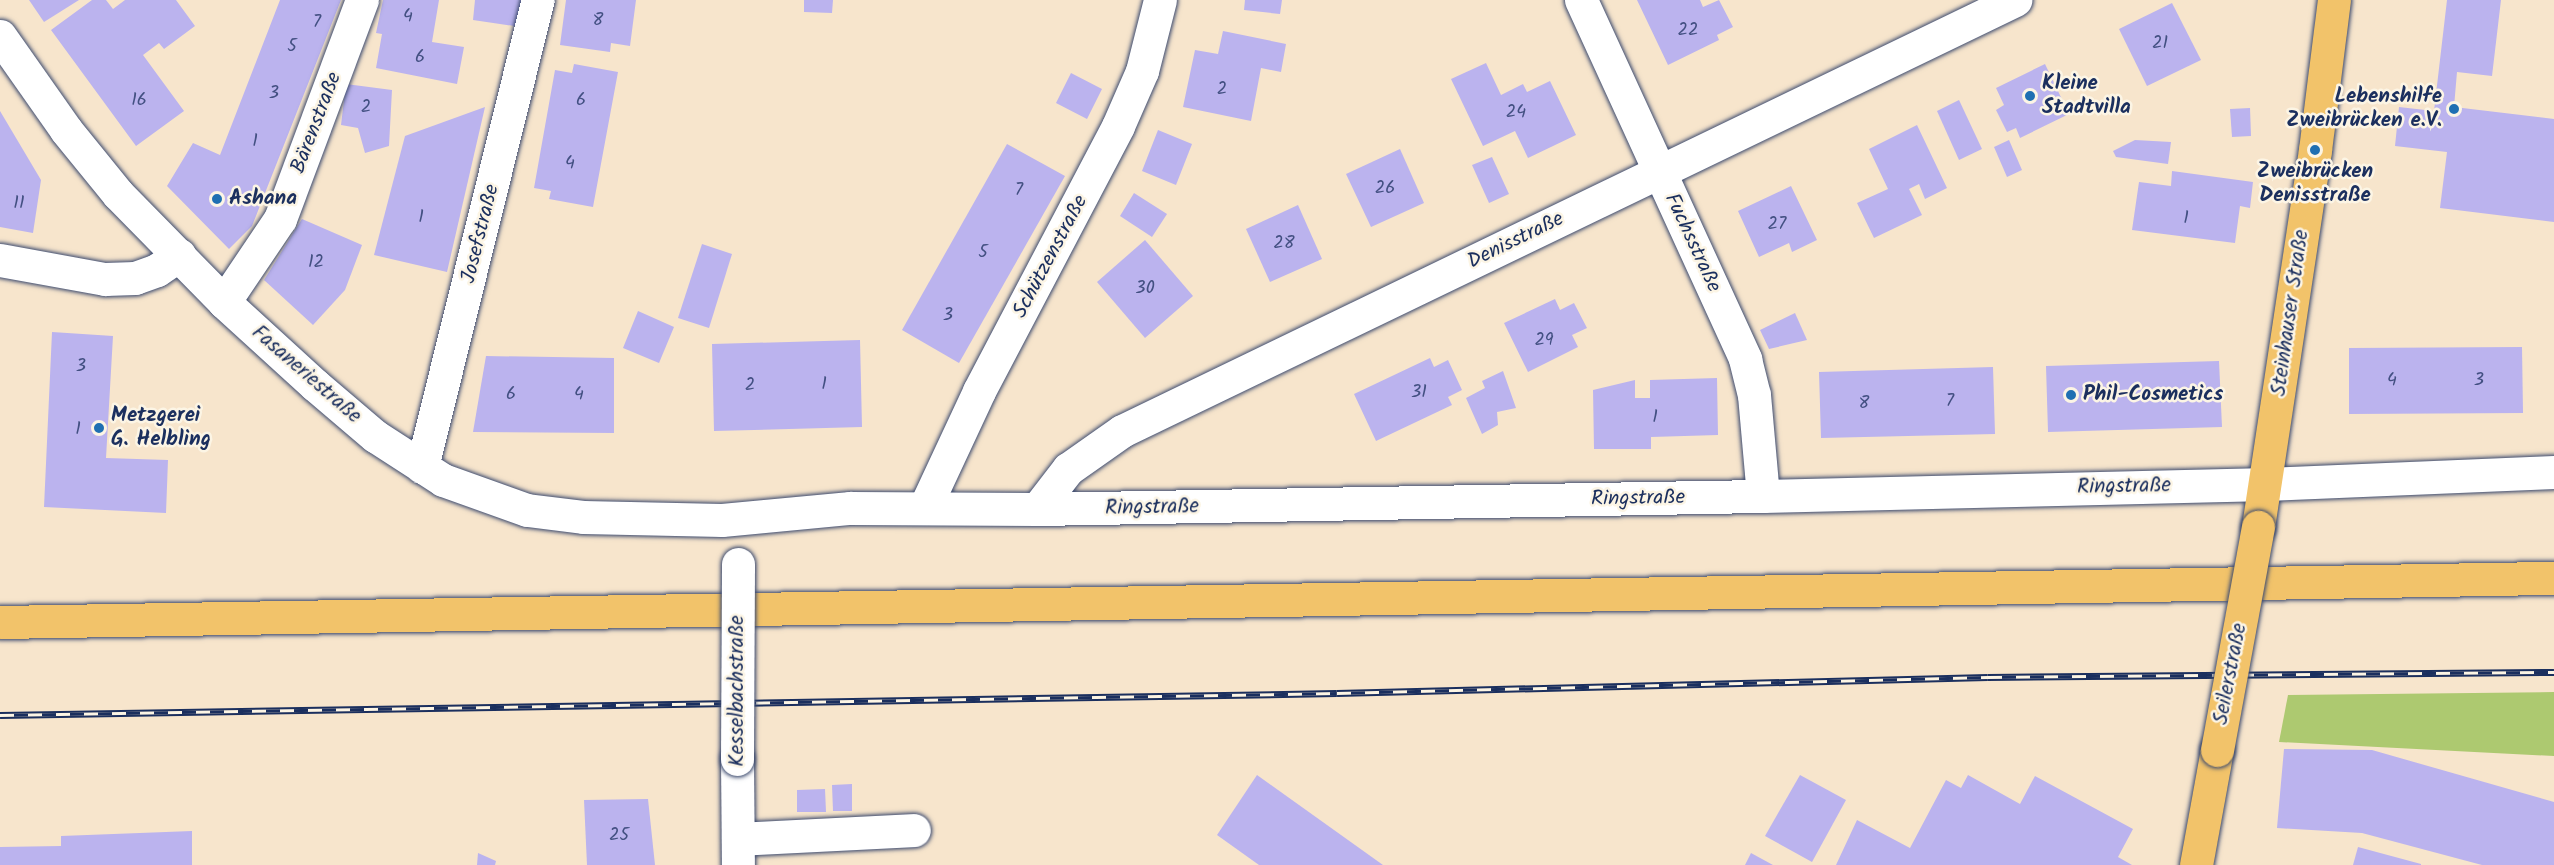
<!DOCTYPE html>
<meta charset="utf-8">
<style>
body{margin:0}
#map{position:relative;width:2554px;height:865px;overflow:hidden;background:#f7e5cc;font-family:Kalam,sans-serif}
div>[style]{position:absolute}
.green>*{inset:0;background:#adc970}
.building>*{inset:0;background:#bbb3ee}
.roads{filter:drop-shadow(0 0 2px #3c4a6e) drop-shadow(0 0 2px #3c4a6e)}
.minor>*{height:33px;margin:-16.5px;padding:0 16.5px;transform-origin:16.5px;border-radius:16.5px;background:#fff}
.major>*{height:33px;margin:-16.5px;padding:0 16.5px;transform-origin:16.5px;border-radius:16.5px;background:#f2c36a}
.rail>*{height:7px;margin-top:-3.5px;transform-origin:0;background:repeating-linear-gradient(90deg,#fcf5e5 0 14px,#1b2f5e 0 28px);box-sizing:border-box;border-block:2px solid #1b2f5e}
.bridges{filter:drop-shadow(0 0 2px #3c4a6e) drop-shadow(0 0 2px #3c4a6e)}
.minor-bridge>*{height:33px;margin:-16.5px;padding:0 16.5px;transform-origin:16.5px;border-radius:16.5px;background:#fff}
.major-bridge>*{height:33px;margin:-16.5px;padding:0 16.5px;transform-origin:16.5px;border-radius:16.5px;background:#f2c36a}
.dots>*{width:16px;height:16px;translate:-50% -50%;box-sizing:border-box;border:3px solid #fcf5e5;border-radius:50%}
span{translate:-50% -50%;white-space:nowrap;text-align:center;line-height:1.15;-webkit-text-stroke:5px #fcf5e5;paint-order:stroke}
.number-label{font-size:18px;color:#435082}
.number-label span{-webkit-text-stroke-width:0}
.poi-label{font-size:21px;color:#1b2f5e;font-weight:700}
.left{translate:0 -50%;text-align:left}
.right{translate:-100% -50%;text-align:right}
.street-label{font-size:21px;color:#1b2f5e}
</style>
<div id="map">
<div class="green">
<div style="clip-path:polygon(2554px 692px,2554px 756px,2279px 742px,2288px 695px)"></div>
</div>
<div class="building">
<div style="clip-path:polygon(29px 0,79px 0,44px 22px)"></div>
<div style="clip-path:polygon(92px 0,106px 0,113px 9px,125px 0,176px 0,195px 26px,164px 49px,159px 43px,143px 55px,184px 111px,136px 146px,51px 30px)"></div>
<div style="clip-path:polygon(280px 0,341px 0,252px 226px,229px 249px,167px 186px,193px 143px,220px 155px)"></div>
<div style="clip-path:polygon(383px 0,439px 0,432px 42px,464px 47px,457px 84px,376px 68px,382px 34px,376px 33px)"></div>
<div style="clip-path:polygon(475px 0,525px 0,521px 27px,473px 20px)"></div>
<div style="clip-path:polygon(566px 0,636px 0,630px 46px,611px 43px,610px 52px,560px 45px)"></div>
<div style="clip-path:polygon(804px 0,833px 0,832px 13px,804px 12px)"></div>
<div style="clip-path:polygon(1245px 0,1282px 0,1280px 14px,1244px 10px)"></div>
<div style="clip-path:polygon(1637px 0,1700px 0,1703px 7px,1719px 0,1733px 27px,1717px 35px,1719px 40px,1668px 65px)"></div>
<div style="clip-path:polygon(2447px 0,2501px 0,2492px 76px,2457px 72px,2454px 107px,2554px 119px,2554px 222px,2440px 208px,2447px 152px,2395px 146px,2399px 107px,2434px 111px)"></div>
<div style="clip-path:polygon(2172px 3px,2201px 60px,2147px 86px,2119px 29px)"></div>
<div style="clip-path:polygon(1223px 31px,1286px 44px,1281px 72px,1261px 68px,1251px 121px,1183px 107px,1195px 50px,1218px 54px)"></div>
<div style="clip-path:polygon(1486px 63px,1501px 95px,1523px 84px,1527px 92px,1550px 81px,1576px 135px,1528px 158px,1515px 131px,1483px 146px,1451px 79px)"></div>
<div style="clip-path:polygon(574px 64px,618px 72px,593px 207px,549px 199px,551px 191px,534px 188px,555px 70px,572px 73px)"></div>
<div style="clip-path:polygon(2045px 64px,2069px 114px,2020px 138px,2016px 128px,2007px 132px,1996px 110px,2004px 105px,1996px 88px)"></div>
<div style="clip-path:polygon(1071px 73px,1102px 89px,1087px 119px,1056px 103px)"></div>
<div style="clip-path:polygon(346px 84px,392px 90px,389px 146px,365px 153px,358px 128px,341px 125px)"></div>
<div style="clip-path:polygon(1959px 100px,1982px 149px,1959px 160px,1937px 111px)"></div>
<div style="clip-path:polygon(485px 107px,447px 272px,374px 255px,405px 136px)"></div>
<div style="clip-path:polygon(2250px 108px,2251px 136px,2232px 137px,2230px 109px)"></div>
<div style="clip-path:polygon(0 111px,41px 180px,33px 233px,0 227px)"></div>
<div style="clip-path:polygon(1917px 125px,1947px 188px,1925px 199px,1919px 184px,1909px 189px,1922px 215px,1874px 238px,1857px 203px,1888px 189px,1869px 149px)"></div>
<div style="clip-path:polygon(1158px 130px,1192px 144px,1176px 185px,1142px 171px)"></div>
<div style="clip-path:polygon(2009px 140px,2022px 170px,2007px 177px,1994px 147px)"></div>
<div style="clip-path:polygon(2135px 140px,2171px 142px,2168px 164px,2116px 157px,2113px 151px)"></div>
<div style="clip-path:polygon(1007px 144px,1065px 176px,959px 363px,902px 330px)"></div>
<div style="clip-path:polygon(1400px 149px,1424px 203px,1371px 227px,1346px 174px)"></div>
<div style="clip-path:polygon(1492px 157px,1509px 194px,1489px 203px,1472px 165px)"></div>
<div style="clip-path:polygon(2172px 171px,2253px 182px,2250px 208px,2240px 206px,2235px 243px,2132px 230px,2139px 182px,2171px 186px)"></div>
<div style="clip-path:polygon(1791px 186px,1817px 240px,1792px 252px,1789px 243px,1759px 257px,1738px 211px)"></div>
<div style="clip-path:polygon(1134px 193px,1167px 214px,1152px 237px,1120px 216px)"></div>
<div style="clip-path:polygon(1298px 205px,1322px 259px,1270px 282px,1246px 229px)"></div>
<div style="clip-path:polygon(302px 219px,362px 245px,345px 290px,313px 325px,264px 280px)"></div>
<div style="clip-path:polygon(1145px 240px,1193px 296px,1145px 338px,1097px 282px)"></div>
<div style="clip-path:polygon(702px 244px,732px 254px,709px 328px,678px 318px)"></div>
<div style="clip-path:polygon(1555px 299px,1560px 310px,1574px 303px,1587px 328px,1572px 335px,1578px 347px,1528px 372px,1504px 323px)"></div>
<div style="clip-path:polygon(638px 311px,674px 327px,659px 363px,623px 348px)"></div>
<div style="clip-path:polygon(1795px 313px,1807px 340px,1769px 349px,1760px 330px)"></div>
<div style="clip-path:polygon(52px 332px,113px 336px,106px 458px,168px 460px,166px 513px,44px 507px)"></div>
<div style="clip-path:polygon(860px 340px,862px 427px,714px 431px,712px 344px)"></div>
<div style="clip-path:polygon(2522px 347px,2523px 413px,2349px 414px,2349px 348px)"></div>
<div style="clip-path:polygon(486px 356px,614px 358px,614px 433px,473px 432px)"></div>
<div style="clip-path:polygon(1430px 358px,1434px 367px,1448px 360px,1462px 390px,1448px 397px,1452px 405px,1376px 441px,1354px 394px)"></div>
<div style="clip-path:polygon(2219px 361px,2222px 427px,2048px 432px,2046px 366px)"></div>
<div style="clip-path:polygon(1993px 367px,1995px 434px,1821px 438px,1819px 372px)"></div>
<div style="clip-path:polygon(1503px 371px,1516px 408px,1497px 412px,1498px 425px,1482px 434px,1466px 398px,1485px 388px,1482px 381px)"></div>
<div style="clip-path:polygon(1717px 378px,1718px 435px,1651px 437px,1651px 449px,1594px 449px,1593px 390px,1635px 380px,1635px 398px,1650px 398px,1650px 380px)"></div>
<div style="clip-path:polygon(2284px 749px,2372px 750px,2554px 802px,2554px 865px,2482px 865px,2362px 833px,2277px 828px)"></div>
<div style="clip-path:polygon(1257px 775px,1383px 865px,1259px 865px,1217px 835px)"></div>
<div style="clip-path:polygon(1800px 775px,1846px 800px,1812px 862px,1765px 836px)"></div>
<div style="clip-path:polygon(1968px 775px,2020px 804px,2035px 776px,2133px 829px,2118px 857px,2132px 865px,1836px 865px,1857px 820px,1910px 848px,1946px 780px,1961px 788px)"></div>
<div style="clip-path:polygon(852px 784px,852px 811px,833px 811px,832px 785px)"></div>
<div style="clip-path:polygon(825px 789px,826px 812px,797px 812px,797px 790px)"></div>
<div style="clip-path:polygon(648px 799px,655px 865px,587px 865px,584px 800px)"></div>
<div style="clip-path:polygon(192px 831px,192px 865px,0 865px,0 847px,61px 846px,61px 836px)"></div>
<div style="clip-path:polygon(2358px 847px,2421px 864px,2421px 865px,2353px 865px)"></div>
<div style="clip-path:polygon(478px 853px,496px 861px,495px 865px,477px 865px)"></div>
<div style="clip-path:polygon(1751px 853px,1773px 865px,1745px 865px)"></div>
</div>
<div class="roads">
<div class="minor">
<div style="left:1581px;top:0;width:395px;rotate:65.4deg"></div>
<div style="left:1745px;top:359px;width:37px;rotate:76deg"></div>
<div style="left:1754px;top:395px;width:101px;rotate:84.9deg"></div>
<div style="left:0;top:36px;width:115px;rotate:54.9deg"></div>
<div style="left:66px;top:130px;width:82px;rotate:50.9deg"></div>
<div style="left:118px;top:194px;width:151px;rotate:45.5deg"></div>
<div style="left:224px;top:302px;width:123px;rotate:42.4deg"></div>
<div style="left:315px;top:385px;width:79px;rotate:40.4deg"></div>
<div style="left:375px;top:436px;width:81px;rotate:32.9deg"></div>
<div style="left:443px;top:480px;width:89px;rotate:19.7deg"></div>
<div style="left:527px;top:510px;width:56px;rotate:7.1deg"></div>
<div style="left:583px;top:517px;width:139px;rotate:1.2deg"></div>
<div style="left:722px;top:520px;width:129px;rotate:-5.4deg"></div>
<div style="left:850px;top:508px;width:187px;rotate:0.3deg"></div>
<div style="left:1037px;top:509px;width:726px;rotate:-1.03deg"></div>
<div style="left:1763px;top:496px;width:503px;rotate:-1.37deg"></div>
<div style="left:2266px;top:484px;width:288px;rotate:-2.4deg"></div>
<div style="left:0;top:260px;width:107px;rotate:10.3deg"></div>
<div style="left:105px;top:279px;width:30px;rotate:-2deg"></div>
<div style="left:135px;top:278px;width:23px;rotate:-20deg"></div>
<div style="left:157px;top:270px;width:27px;rotate:-34deg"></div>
<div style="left:224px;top:302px;width:100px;rotate:-56deg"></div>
<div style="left:280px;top:219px;width:234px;rotate:-69.5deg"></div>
<div style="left:422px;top:467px;width:481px;rotate:-76.1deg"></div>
<div style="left:925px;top:507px;width:128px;rotate:-65deg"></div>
<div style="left:979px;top:391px;width:299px;rotate:-62.3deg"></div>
<div style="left:1118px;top:126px;width:60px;rotate:-66.4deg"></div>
<div style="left:1142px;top:71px;width:73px;rotate:-75.8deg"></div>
<div style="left:1037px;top:509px;width:51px;rotate:-52.2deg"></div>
<div style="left:1068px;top:469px;width:66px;rotate:-35.1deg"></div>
<div style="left:1122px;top:431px;width:992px;rotate:-25.76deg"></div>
<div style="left:737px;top:759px;width:106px;rotate:89.5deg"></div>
<div style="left:738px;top:839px;width:176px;rotate:-2.9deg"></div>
</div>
<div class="major">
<div style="left:2258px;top:527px;width:381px;rotate:-81.4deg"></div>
<div style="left:2315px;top:150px;width:151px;rotate:-82.8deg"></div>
<div style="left:0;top:622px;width:2554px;rotate:-0.99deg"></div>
<div style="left:2196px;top:865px;width:117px;rotate:-79.7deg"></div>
</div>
</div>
<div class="rail">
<div style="left:0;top:715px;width:1337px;rotate:-0.94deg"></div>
<div style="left:1337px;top:693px;width:651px;rotate:-1.41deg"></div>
<div style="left:1988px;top:677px;width:566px;rotate:-0.51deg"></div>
</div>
<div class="bridges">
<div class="minor-bridge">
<div style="left:737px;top:759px;width:195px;rotate:-89.7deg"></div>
</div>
<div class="major-bridge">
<div style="left:2217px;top:750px;width:227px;rotate:-79.6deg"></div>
</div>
</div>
<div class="dots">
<div style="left:2030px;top:96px;background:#1f6fb2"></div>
<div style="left:2454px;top:109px;background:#1f6fb2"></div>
<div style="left:2315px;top:150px;background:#1f6fb2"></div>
<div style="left:217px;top:199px;background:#1f6fb2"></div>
<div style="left:2071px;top:395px;background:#1f6fb2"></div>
<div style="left:99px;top:428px;background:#1f6fb2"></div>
</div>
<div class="number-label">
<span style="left:408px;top:17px">4</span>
<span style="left:598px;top:21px">8</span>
<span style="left:317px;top:23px">7</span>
<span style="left:1688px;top:31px">22</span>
<span style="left:2160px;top:44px">21</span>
<span style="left:292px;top:47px">5</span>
<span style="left:420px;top:58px">6</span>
<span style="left:1222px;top:90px">2</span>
<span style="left:274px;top:94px">3</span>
<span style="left:139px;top:101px">16</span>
<span style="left:581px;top:101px">6</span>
<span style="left:366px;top:108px">2</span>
<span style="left:1516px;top:113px">24</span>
<span style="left:255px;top:142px">1</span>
<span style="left:570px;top:164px">4</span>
<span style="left:1385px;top:189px">26</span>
<span style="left:1019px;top:191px">7</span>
<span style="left:19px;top:204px">11</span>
<span style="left:421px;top:218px">1</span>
<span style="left:2186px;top:219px">1</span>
<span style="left:1777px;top:225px">27</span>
<span style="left:1284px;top:244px">28</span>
<span style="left:983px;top:253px">5</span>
<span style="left:316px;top:263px">12</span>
<span style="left:1145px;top:289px">30</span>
<span style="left:948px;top:316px">3</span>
<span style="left:1544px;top:341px">29</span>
<span style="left:81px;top:367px">3</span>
<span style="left:2392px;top:381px">4</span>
<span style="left:2479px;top:381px">3</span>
<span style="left:824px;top:385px">1</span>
<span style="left:750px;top:386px">2</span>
<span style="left:1419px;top:393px">31</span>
<span style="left:511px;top:395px">6</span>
<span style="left:579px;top:395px">4</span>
<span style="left:1950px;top:402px">7</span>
<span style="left:1864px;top:404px">8</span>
<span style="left:1655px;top:418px">1</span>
<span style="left:78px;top:430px">1</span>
<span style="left:619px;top:836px">25</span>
</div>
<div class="poi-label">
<span class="left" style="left:2042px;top:96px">Kleine<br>Stadtvilla</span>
<span class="right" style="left:2442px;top:109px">Lebenshilfe<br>Zweibrücken e.V.</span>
<span style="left:2315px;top:184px">Zweibrücken<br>Denisstraße</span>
<span class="left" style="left:229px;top:199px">Ashana</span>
<span class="left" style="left:2083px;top:395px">Phil-Cosmetics</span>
<span class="left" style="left:111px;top:428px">Metzgerei<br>G. Helbling</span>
</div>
<div class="street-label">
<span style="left:317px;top:123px;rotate:-69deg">Bärenstraße</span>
<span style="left:481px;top:234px;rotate:-76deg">Josefstraße</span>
<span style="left:1516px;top:241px;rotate:-26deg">Denisstraße</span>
<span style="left:1692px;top:243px;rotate:65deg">Fuchsstraße</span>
<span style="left:1051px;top:257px;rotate:-62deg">Schützenstraße</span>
<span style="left:2291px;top:313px;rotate:-82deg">Steinhauser Straße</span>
<span style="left:306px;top:375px;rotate:41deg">Fasaneriestraße</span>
<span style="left:2124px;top:487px;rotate:-1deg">Ringstraße</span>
<span style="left:1638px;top:499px;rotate:-1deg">Ringstraße</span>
<span style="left:1152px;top:508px;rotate:-1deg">Ringstraße</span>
<span style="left:2231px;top:674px;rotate:-79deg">Seilerstraße</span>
<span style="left:738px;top:691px;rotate:-90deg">Kesselbachstraße</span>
</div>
</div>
